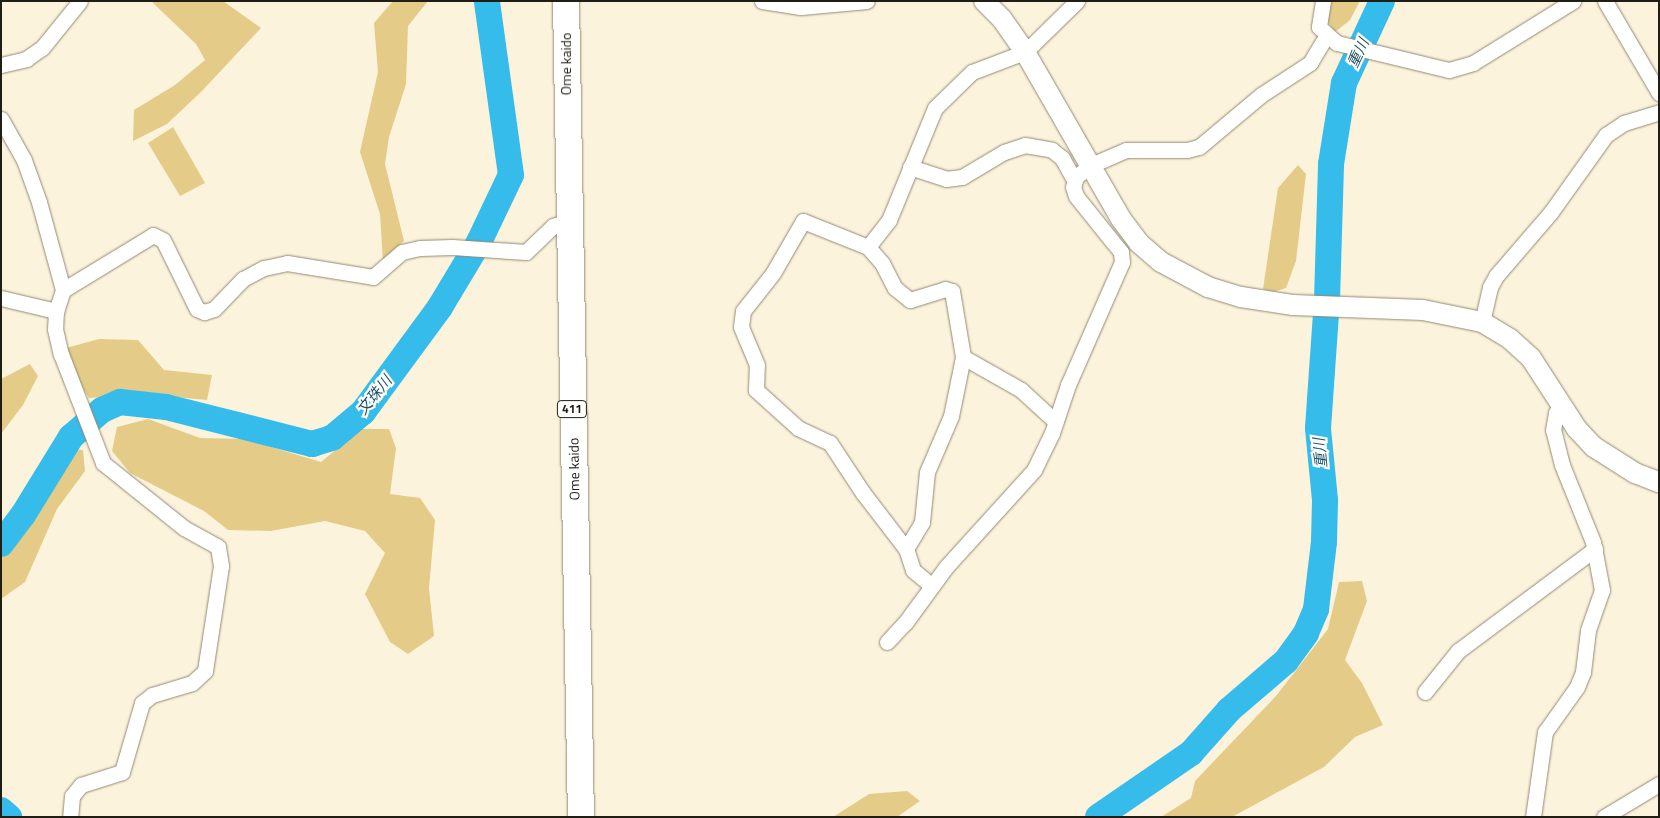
<!DOCTYPE html>
<meta charset="utf-8">
<style>
body{margin:0}
#map{position:relative;width:1660px;height:818px;overflow:hidden;background:#fcf3dc;font-family:"Titillium Web","Noto Sans JP",sans-serif}
div>[style]{position:absolute}
.green>*{inset:0;background:#e4cc88}
.river>*{height:26px;margin:-13px;padding:0 13px;transform-origin:13px;border-radius:13px;background:#36bceb}
.roads{filter:drop-shadow(0 0 1px #918a75) drop-shadow(0 0 1px #918a75)}
.minor>*{height:15px;margin:-7.5px;padding:0 7.5px;transform-origin:7.5px;border-radius:7.5px;background:#fff}
.tertiary>*{height:20px;margin:-10px;padding:0 10px;transform-origin:10px;border-radius:10px;background:#fff}
.trunk>*{height:26px;margin:-13px;padding:0 13px;transform-origin:13px;border-radius:13px;background:#fff}
span{translate:-50% -50%;white-space:nowrap;text-align:center;line-height:1.15;-webkit-text-stroke:4.5px #fff;paint-order:stroke}
.shield-label span{padding:1px 4px;background:#fff;border:1px solid;border-radius:4px;-webkit-text-stroke-width:0}
.shield-label{font-size:12px;color:#201d15;font-weight:700}
.street-label{font-size:14px;color:#201d15}
.water-label{font-size:15px;color:#1f5366;font-style:italic}
.frame{position:absolute;inset:0;border:2px solid #201d15;pointer-events:none}
</style>
<div id="map">
<div class="green">
<div style="clip-path:polygon(151px 1px,223px 1px,261px 28px,201px 92px,167px 124px,133px 141px,134px 110px,175px 85px,205px 60px,196px 44px)"></div>
<div style="clip-path:polygon(393px 1px,428px 1px,408px 26px,406px 84px,389px 137px,385px 164px,404px 241px,383px 262px,380px 214px,360px 152px,378px 72px,374px 23px)"></div>
<div style="clip-path:polygon(1331px 1px,1360px 1px,1350px 20px,1335px 32px,1325px 18px)"></div>
<div style="clip-path:polygon(173px 127px,205px 183px,180px 196px,148px 143px)"></div>
<div style="clip-path:polygon(1298px 165px,1306px 174px,1296px 261px,1286px 288px,1273px 292px,1263px 289px,1278px 188px)"></div>
<div style="clip-path:polygon(99px 339px,138px 340px,164px 370px,212px 375px,207px 400px,143px 394px,89px 398px,76px 378px,66px 348px)"></div>
<div style="clip-path:polygon(30px 364px,38px 376px,23px 405px,1px 434px,1px 379px)"></div>
<div style="clip-path:polygon(148px 419px,200px 438px,245px 439px,321px 462px,361px 429px,389px 429px,396px 448px,390px 494px,420px 498px,435px 520px,429px 588px,434px 636px,408px 654px,390px 642px,365px 594px,385px 553px,365px 531px,325px 521px,271px 531px,228px 530px,204px 511px,130px 473px,112px 451px,117px 427px)"></div>
<div style="clip-path:polygon(73px 449px,83px 450px,85px 471px,57px 509px,25px 582px,1px 599px,1px 556px)"></div>
<div style="clip-path:polygon(1362px 581px,1367px 601px,1345px 660px,1362px 683px,1383px 725px,1355px 737px,1324px 767px,1232px 817px,1161px 817px,1191px 798px,1195px 781px,1276px 696px,1328px 629px,1339px 582px)"></div>
<div style="clip-path:polygon(907px 791px,920px 801px,897px 817px,833px 817px,869px 794px)"></div>
</div>
<div class="river">
<div style="left:1px;top:544px;width:36px;rotate:-53deg"></div>
<div style="left:23px;top:515px;width:92px;rotate:-58.4deg"></div>
<div style="left:71px;top:437px;width:41px;rotate:-41.1deg"></div>
<div style="left:102px;top:410px;width:20px;rotate:-24deg"></div>
<div style="left:120px;top:402px;width:46px;rotate:6.2deg"></div>
<div style="left:166px;top:407px;width:151px;rotate:14.2deg"></div>
<div style="left:312px;top:444px;width:21px;rotate:-17deg"></div>
<div style="left:332px;top:438px;width:40px;rotate:-40deg"></div>
<div style="left:363px;top:412px;width:130px;rotate:-53.7deg"></div>
<div style="left:440px;top:307px;width:76px;rotate:-59deg"></div>
<div style="left:479px;top:242px;width:74px;rotate:-64.5deg"></div>
<div style="left:511px;top:175px;width:176px;rotate:-97.9deg"></div>
<div style="left:1px;top:810px;width:11px;rotate:41deg"></div>
<div style="left:1098px;top:817px;width:113px;rotate:-34.5deg"></div>
<div style="left:1191px;top:753px;width:57px;rotate:-48.5deg"></div>
<div style="left:1229px;top:710px;width:75px;rotate:-40.7deg"></div>
<div style="left:1286px;top:661px;width:34px;rotate:-54deg"></div>
<div style="left:1306px;top:633px;width:26px;rotate:-67deg"></div>
<div style="left:1316px;top:609px;width:67px;rotate:-83.2deg"></div>
<div style="left:1324px;top:542px;width:42px;rotate:-88.6deg"></div>
<div style="left:1325px;top:500px;width:72px;rotate:-95.6deg"></div>
<div style="left:1318px;top:428px;width:128px;rotate:-86deg"></div>
<div style="left:1327px;top:300px;width:136px;rotate:-88.3deg"></div>
<div style="left:1331px;top:164px;width:82px;rotate:-80.9deg"></div>
<div style="left:1344px;top:83px;width:90px;rotate:-65.1deg"></div>
</div>
<div class="roads">
<div class="minor">
<div style="left:762px;top:1px;width:39px;rotate:9deg"></div>
<div style="left:801px;top:7px;width:66px;rotate:-5.2deg"></div>
<div style="left:1323px;top:1px;width:26px;rotate:99deg"></div>
<div style="left:1319px;top:27px;width:24px;rotate:42deg"></div>
<div style="left:1337px;top:43px;width:115px;rotate:13.6deg"></div>
<div style="left:1449px;top:70px;width:25px;rotate:-16deg"></div>
<div style="left:1473px;top:63px;width:118px;rotate:-31.8deg"></div>
<div style="left:1605px;top:1px;width:107px;rotate:59.6deg"></div>
<div style="left:1px;top:65px;width:26px;rotate:-13deg"></div>
<div style="left:26px;top:59px;width:19px;rotate:-35deg"></div>
<div style="left:42px;top:48px;width:60px;rotate:-51deg"></div>
<div style="left:1px;top:119px;width:47px;rotate:60.7deg"></div>
<div style="left:24px;top:160px;width:45px;rotate:70.3deg"></div>
<div style="left:39px;top:202px;width:91px;rotate:74.7deg"></div>
<div style="left:63px;top:290px;width:22px;rotate:108deg"></div>
<div style="left:56px;top:311px;width:18px;rotate:93deg"></div>
<div style="left:55px;top:329px;width:26px;rotate:77deg"></div>
<div style="left:61px;top:354px;width:117px;rotate:68.9deg"></div>
<div style="left:103px;top:463px;width:104px;rotate:38.7deg"></div>
<div style="left:184px;top:528px;width:39px;rotate:29deg"></div>
<div style="left:218px;top:547px;width:19px;rotate:81deg"></div>
<div style="left:221px;top:566px;width:106px;rotate:98.7deg"></div>
<div style="left:205px;top:671px;width:18px;rotate:137deg"></div>
<div style="left:192px;top:683px;width:42px;rotate:163.3deg"></div>
<div style="left:152px;top:695px;width:13px;rotate:141deg"></div>
<div style="left:142px;top:703px;width:72px;rotate:106.2deg"></div>
<div style="left:122px;top:772px;width:43px;rotate:162.4deg"></div>
<div style="left:81px;top:785px;width:14px;rotate:129deg"></div>
<div style="left:72px;top:796px;width:21px;rotate:95deg"></div>
<div style="left:910px;top:167px;width:38px;rotate:18deg"></div>
<div style="left:946px;top:179px;width:16px;rotate:-7deg"></div>
<div style="left:962px;top:177px;width:49px;rotate:-30.8deg"></div>
<div style="left:1004px;top:152px;width:22px;rotate:-18deg"></div>
<div style="left:1025px;top:145px;width:27px;rotate:10deg"></div>
<div style="left:1052px;top:150px;width:13px;rotate:39deg"></div>
<div style="left:1062px;top:158px;width:26px;rotate:61deg"></div>
<div style="left:868px;top:247px;width:34px;rotate:-52deg"></div>
<div style="left:889px;top:220px;width:121px;rotate:-67.7deg"></div>
<div style="left:935px;top:108px;width:52px;rotate:-44.2deg"></div>
<div style="left:972px;top:72px;width:57px;rotate:-20.7deg"></div>
<div style="left:1025px;top:52px;width:73px;rotate:-44.4deg"></div>
<div style="left:63px;top:290px;width:105px;rotate:-31.4deg"></div>
<div style="left:153px;top:235px;width:11px;rotate:27deg"></div>
<div style="left:163px;top:240px;width:77px;rotate:63.8deg"></div>
<div style="left:197px;top:309px;width:8px;rotate:23deg"></div>
<div style="left:204px;top:312px;width:10px;rotate:-17deg"></div>
<div style="left:214px;top:309px;width:42px;rotate:-46deg"></div>
<div style="left:243px;top:279px;width:24px;rotate:-28deg"></div>
<div style="left:264px;top:268px;width:24px;rotate:-12deg"></div>
<div style="left:287px;top:263px;width:87px;rotate:9.2deg"></div>
<div style="left:373px;top:277px;width:38px;rotate:-41deg"></div>
<div style="left:402px;top:252px;width:18px;rotate:-13deg"></div>
<div style="left:420px;top:248px;width:32px;rotate:-2deg"></div>
<div style="left:452px;top:247px;width:74px;rotate:3.9deg"></div>
<div style="left:526px;top:252px;width:37px;rotate:-44deg"></div>
<div style="left:553px;top:226px;width:16px;rotate:-18deg"></div>
<div style="left:1px;top:298px;width:57px;rotate:13.3deg"></div>
<div style="left:1482px;top:322px;width:36px;rotate:-77deg"></div>
<div style="left:1490px;top:287px;width:13px;rotate:-61deg"></div>
<div style="left:1496px;top:276px;width:84px;rotate:-49.3deg"></div>
<div style="left:1551px;top:212px;width:95px;rotate:-54.5deg"></div>
<div style="left:1606px;top:135px;width:22px;rotate:-34deg"></div>
<div style="left:1624px;top:123px;width:37px;rotate:-17deg"></div>
<div style="left:906px;top:549px;width:31px;rotate:-59deg"></div>
<div style="left:922px;top:522px;width:50px;rotate:-84.3deg"></div>
<div style="left:927px;top:472px;width:61px;rotate:-66.8deg"></div>
<div style="left:951px;top:416px;width:60px;rotate:-78.5deg"></div>
<div style="left:932px;top:586px;width:25px;rotate:-140deg"></div>
<div style="left:913px;top:570px;width:22px;rotate:-108deg"></div>
<div style="left:906px;top:549px;width:71px;rotate:-127.5deg"></div>
<div style="left:863px;top:493px;width:60px;rotate:-123.4deg"></div>
<div style="left:830px;top:443px;width:35px;rotate:-155deg"></div>
<div style="left:798px;top:428px;width:57px;rotate:-137.9deg"></div>
<div style="left:756px;top:390px;width:25px;rotate:-88deg"></div>
<div style="left:757px;top:365px;width:41px;rotate:-112.8deg"></div>
<div style="left:741px;top:327px;width:16px;rotate:-83deg"></div>
<div style="left:743px;top:311px;width:48px;rotate:-51.7deg"></div>
<div style="left:773px;top:273px;width:60px;rotate:-60deg"></div>
<div style="left:803px;top:221px;width:70px;rotate:21.8deg"></div>
<div style="left:868px;top:247px;width:21px;rotate:49deg"></div>
<div style="left:882px;top:263px;width:28px;rotate:63deg"></div>
<div style="left:895px;top:288px;width:19px;rotate:39deg"></div>
<div style="left:910px;top:300px;width:37px;rotate:-17deg"></div>
<div style="left:945px;top:289px;width:7px;rotate:16deg"></div>
<div style="left:952px;top:291px;width:67px;rotate:80.5deg"></div>
<div style="left:963px;top:357px;width:67px;rotate:29.6deg"></div>
<div style="left:1021px;top:390px;width:47px;rotate:42.4deg"></div>
<div style="left:887px;top:642px;width:26px;rotate:-47deg"></div>
<div style="left:905px;top:623px;width:69px;rotate:-53.8deg"></div>
<div style="left:946px;top:567px;width:131px;rotate:-47.8deg"></div>
<div style="left:1034px;top:470px;width:41px;rotate:-64.1deg"></div>
<div style="left:1052px;top:433px;width:51px;rotate:-71.6deg"></div>
<div style="left:1068px;top:385px;width:134px;rotate:-66.3deg"></div>
<div style="left:1122px;top:262px;width:10px;rotate:-96deg"></div>
<div style="left:1121px;top:252px;width:14px;rotate:-129deg"></div>
<div style="left:1112px;top:241px;width:58px;rotate:-128.7deg"></div>
<div style="left:1076px;top:196px;width:9px;rotate:-108deg"></div>
<div style="left:1073px;top:187px;width:10px;rotate:-73deg"></div>
<div style="left:1076px;top:177px;width:17px;rotate:-40deg"></div>
<div style="left:1089px;top:166px;width:40px;rotate:-23.4deg"></div>
<div style="left:1126px;top:150px;width:61px"></div>
<div style="left:1187px;top:150px;width:12px;rotate:-14deg"></div>
<div style="left:1199px;top:147px;width:81px;rotate:-40deg"></div>
<div style="left:1261px;top:95px;width:59px;rotate:-33.1deg"></div>
<div style="left:1310px;top:63px;width:31px;rotate:-59deg"></div>
<div style="left:1425px;top:692px;width:53px;rotate:-51.2deg"></div>
<div style="left:1458px;top:651px;width:171px;rotate:-36.7deg"></div>
<div style="left:1533px;top:817px;width:86px;rotate:-82deg"></div>
<div style="left:1545px;top:732px;width:55px;rotate:-54.6deg"></div>
<div style="left:1577px;top:687px;width:16px;rotate:-68deg"></div>
<div style="left:1583px;top:672px;width:42px;rotate:-83.2deg"></div>
<div style="left:1588px;top:630px;width:42px;rotate:-70.7deg"></div>
<div style="left:1602px;top:590px;width:49px;rotate:-100.6deg"></div>
<div style="left:1593px;top:542px;width:83px;rotate:-111.9deg"></div>
<div style="left:1562px;top:465px;width:36px;rotate:-104deg"></div>
<div style="left:1553px;top:430px;width:17px;rotate:-80deg"></div>
<div style="left:1556px;top:413px;width:10px;rotate:-61deg"></div>
<div style="left:1604px;top:817px;width:64px;rotate:-31deg"></div>
</div>
<div class="tertiary">
<div style="left:984px;top:1px;width:25px;rotate:45deg"></div>
<div style="left:1002px;top:19px;width:40px;rotate:55.1deg"></div>
<div style="left:1025px;top:52px;width:193px;rotate:60.1deg"></div>
<div style="left:1121px;top:219px;width:30px;rotate:53deg"></div>
<div style="left:1139px;top:243px;width:29px;rotate:41deg"></div>
<div style="left:1161px;top:262px;width:53px;rotate:28deg"></div>
<div style="left:1208px;top:287px;width:34px;rotate:17deg"></div>
<div style="left:1241px;top:297px;width:53px;rotate:8.7deg"></div>
<div style="left:1293px;top:305px;width:130px;rotate:2.2deg"></div>
<div style="left:1423px;top:310px;width:60px;rotate:11.5deg"></div>
<div style="left:1482px;top:322px;width:33px;rotate:31deg"></div>
<div style="left:1510px;top:339px;width:28px;rotate:42deg"></div>
<div style="left:1531px;top:358px;width:85px;rotate:57.1deg"></div>
<div style="left:1577px;top:429px;width:25px;rotate:47deg"></div>
<div style="left:1594px;top:447px;width:49px;rotate:32.4deg"></div>
<div style="left:1635px;top:473px;width:26px;rotate:21deg"></div>
</div>
<div class="trunk">
<div style="left:566px;top:1px;width:816px;rotate:88.95deg"></div>
</div>
</div>
<div class="shield-label">
<span style="left:572px;top:409px">411</span>
</div>
<div class="street-label">
<span style="left:566px;top:64px;rotate:-90deg">Ome kaido</span>
<span style="left:574px;top:469px;rotate:-91deg">Ome kaido</span>
</div>
<div class="water-label">
<span style="left:1358px;top:53px;rotate:-65deg">重川</span>
<span style="left:374px;top:395px;rotate:-51deg">文珠川</span>
<span style="left:1320px;top:453px;rotate:-95deg">重川</span>
</div>
<div class="frame"></div>
</div>
